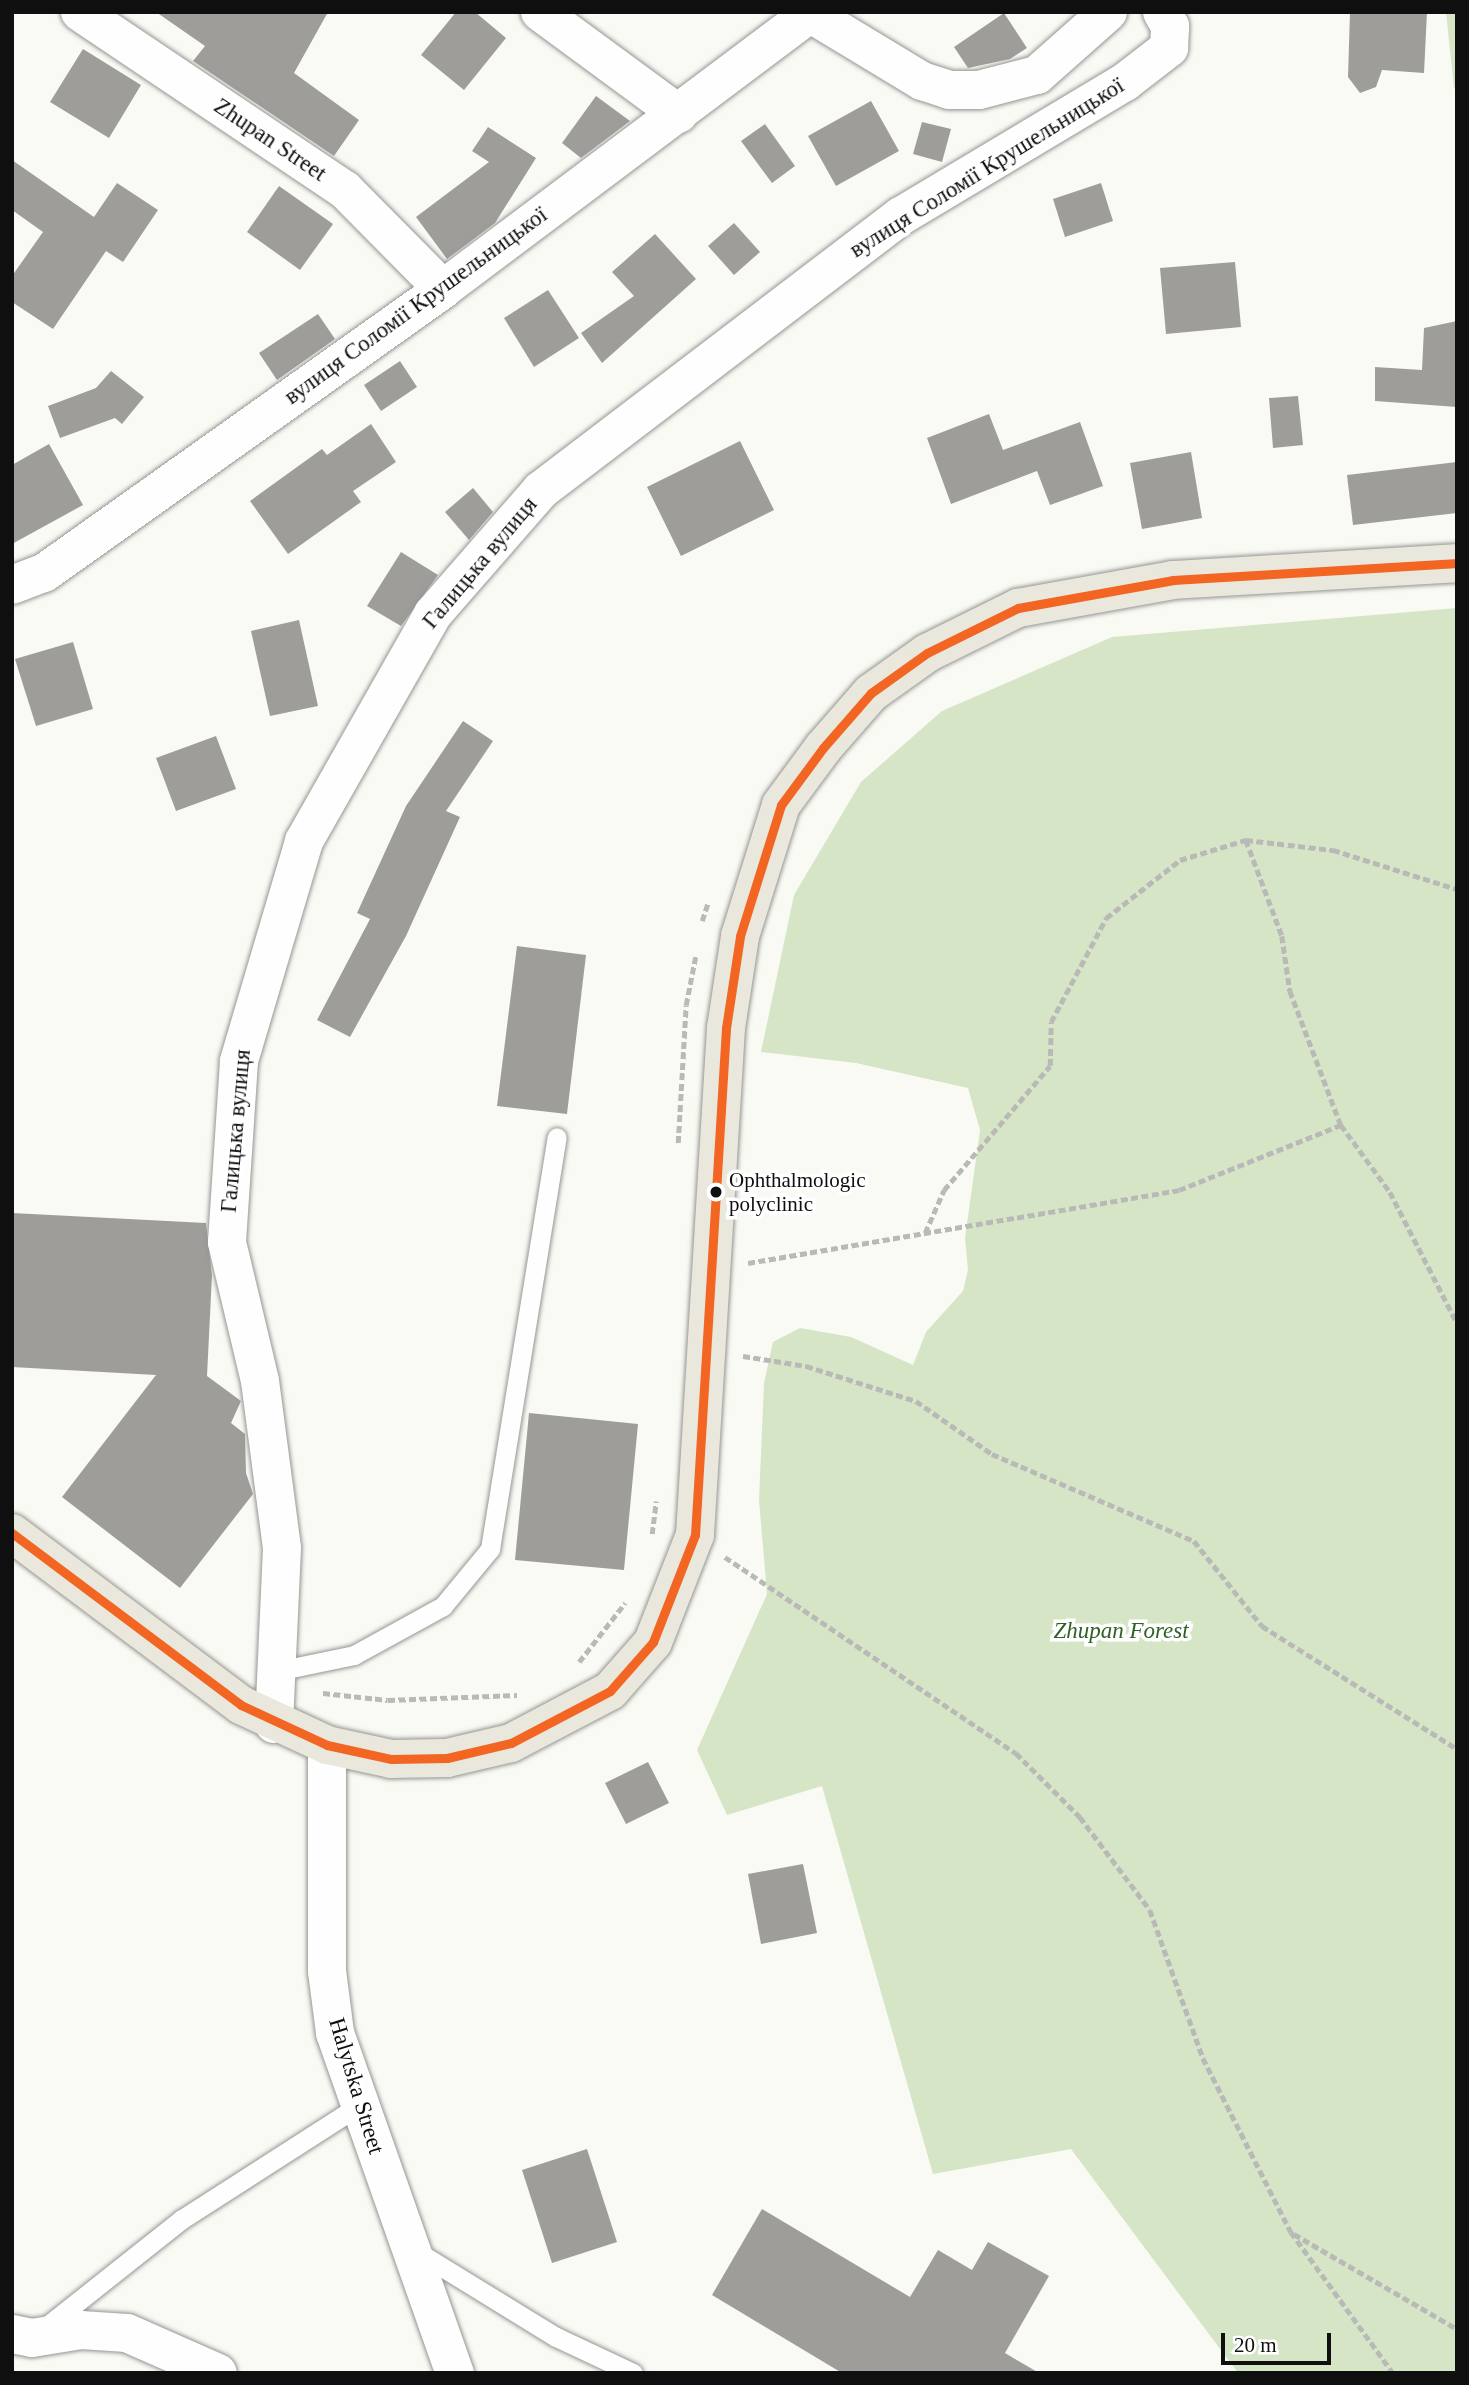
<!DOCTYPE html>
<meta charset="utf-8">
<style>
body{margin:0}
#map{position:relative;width:1469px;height:2385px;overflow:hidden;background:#fafaf5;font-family:Georgia,serif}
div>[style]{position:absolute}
.forest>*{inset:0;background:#d5e5c6}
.building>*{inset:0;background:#9e9d9a}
.path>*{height:4.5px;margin-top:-2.25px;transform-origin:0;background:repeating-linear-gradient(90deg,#b9b9b8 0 7px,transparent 0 10.5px)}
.roads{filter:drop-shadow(0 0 2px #959593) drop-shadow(0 0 2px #959593)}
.lane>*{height:19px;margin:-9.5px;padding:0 9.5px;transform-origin:9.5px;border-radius:9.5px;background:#fefefe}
.street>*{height:38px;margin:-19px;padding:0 19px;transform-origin:19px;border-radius:19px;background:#fefefe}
.primary>*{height:38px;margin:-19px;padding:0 19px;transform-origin:19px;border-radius:19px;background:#eae7dc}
.bus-1>*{height:9px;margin:-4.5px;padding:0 4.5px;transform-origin:4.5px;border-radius:4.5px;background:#f26522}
.dots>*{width:19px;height:19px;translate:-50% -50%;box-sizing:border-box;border:4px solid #fff;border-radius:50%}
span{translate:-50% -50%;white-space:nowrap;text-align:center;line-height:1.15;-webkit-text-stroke:7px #fff;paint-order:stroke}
.bus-label{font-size:21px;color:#0f0f0f}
.left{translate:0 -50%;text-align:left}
.street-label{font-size:23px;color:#0f0f0f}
.park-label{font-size:23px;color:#316026;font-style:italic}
.frame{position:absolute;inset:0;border:14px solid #0f0f0f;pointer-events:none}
.scale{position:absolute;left:1221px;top:2333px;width:110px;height:32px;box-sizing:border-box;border:4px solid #0f0f0f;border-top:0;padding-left:9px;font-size:21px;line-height:24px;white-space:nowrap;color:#0f0f0f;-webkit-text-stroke:5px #fff;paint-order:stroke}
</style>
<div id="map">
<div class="forest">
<div style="clip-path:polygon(1446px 12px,1457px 12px,1457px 91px,1454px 88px)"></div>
<div style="clip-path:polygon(1457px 608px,1457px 2373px,1238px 2373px,1071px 2149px,933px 2174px,822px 1786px,727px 1815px,697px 1750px,767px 1594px,759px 1500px,764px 1383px,773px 1342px,800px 1328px,851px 1337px,913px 1365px,926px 1332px,963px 1291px,968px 1270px,965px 1238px,980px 1130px,968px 1088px,856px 1063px,761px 1052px,794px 895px,861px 782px,942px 711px,1112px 637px)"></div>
</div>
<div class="building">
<div style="clip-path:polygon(156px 12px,328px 12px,294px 73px,359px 120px,334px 156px,193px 61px,205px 46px)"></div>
<div style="clip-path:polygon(456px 12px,475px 12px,506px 38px,464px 90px,421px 55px)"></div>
<div style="clip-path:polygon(1350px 12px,1427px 12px,1424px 73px,1382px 70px,1376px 87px,1360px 93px,1348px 77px)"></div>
<div style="clip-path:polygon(1004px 13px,1027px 48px,1010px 59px,968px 68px,954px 47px)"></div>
<div style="clip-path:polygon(83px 49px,141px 85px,109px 138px,50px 102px)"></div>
<div style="clip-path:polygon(596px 96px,630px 121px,581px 158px,562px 143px)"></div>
<div style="clip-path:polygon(871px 101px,899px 151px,836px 186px,808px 136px)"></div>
<div style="clip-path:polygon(922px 122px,951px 129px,942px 162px,913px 154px)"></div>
<div style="clip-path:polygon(765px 124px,795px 166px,772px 183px,741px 141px)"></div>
<div style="clip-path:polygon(488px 127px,536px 158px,495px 223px,447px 259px,416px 217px,489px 162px,472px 151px)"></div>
<div style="clip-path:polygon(12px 160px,94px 217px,117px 183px,158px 210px,123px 262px,106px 251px,53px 329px,12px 302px,12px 276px,43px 232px,12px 210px)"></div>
<div style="clip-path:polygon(1101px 183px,1113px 221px,1065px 237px,1053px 199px)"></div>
<div style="clip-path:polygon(279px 186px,333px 224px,300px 270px,247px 232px)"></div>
<div style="clip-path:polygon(734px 223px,760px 252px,734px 275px,708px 246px)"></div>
<div style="clip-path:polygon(655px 234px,696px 279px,602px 363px,581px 333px,634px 296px,612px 272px)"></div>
<div style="clip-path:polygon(1235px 262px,1241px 327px,1166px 334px,1160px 268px)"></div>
<div style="clip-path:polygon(548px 290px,579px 338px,534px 367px,504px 318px)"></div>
<div style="clip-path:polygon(318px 314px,335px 339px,277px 380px,259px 353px)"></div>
<div style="clip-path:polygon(1457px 321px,1457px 407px,1375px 401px,1375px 367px,1422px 370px,1424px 328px)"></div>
<div style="clip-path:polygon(400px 361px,417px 387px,381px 411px,364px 385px)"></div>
<div style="clip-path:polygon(111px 371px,144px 397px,122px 424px,115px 418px,60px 438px,48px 406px,96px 388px)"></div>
<div style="clip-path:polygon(1298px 396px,1303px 445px,1273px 448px,1269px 398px)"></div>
<div style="clip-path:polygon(989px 414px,1003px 450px,1080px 422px,1103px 486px,1050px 505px,1037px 471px,951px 504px,927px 438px)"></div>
<div style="clip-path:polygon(371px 424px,396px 462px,353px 491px,361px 502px,288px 554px,250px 501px,322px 449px,327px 455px)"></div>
<div style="clip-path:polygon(740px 441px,774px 510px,681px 556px,647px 487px)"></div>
<div style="clip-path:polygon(49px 444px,83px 505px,12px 544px,12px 465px)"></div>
<div style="clip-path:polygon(1191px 452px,1202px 518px,1142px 529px,1130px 463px)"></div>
<div style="clip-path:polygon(1457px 462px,1457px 513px,1353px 525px,1347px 475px)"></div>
<div style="clip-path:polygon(473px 488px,493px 512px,469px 540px,445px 512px)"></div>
<div style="clip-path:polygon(401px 552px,438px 575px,401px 626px,367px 606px)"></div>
<div style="clip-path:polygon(299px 620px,318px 706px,270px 716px,251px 631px)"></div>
<div style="clip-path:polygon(73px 642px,93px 709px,36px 726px,15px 659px)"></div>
<div style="clip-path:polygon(463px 721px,493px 741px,446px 811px,460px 817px,406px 936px,350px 1037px,317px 1020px,370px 919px,357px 913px,406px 806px)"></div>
<div style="clip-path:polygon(216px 736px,236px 789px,176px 811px,156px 758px)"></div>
<div style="clip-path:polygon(517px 946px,586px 955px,567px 1114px,497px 1106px)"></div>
<div style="clip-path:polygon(12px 1213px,206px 1223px,212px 1275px,207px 1376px,241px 1401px,231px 1423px,245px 1434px,246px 1473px,253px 1494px,180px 1588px,62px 1497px,156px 1375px,12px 1367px)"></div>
<div style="clip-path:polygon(529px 1413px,638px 1424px,624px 1570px,515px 1560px)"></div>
<div style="clip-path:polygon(648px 1762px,669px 1803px,626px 1824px,605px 1783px)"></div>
<div style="clip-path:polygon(803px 1864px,817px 1933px,761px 1944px,748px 1874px)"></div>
<div style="clip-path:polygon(587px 2149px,617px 2242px,552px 2263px,522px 2170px)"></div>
<div style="clip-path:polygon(762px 2209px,910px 2297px,938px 2250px,972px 2270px,988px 2242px,1049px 2276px,1005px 2353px,1039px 2373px,842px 2373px,712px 2295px)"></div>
</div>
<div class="path">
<div style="left:1246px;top:840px;width:103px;rotate:69.4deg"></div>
<div style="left:1282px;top:936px;width:56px;rotate:81.7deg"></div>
<div style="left:1290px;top:991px;width:143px;rotate:69.2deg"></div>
<div style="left:702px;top:921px;width:19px;rotate:-72deg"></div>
<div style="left:678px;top:1143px;width:138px;rotate:-86.7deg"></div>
<div style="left:686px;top:1005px;width:52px;rotate:-78.9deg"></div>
<div style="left:925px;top:1233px;width:47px;rotate:-66.2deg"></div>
<div style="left:944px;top:1190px;width:163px;rotate:-49.5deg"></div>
<div style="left:1050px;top:1066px;width:44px;rotate:-88.7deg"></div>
<div style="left:1051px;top:1022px;width:118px;rotate:-62.1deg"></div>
<div style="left:1106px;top:918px;width:94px;rotate:-38.1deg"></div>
<div style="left:1180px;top:860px;width:69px;rotate:-16.9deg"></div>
<div style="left:1246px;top:840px;width:88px;rotate:6.6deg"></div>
<div style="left:1333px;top:850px;width:130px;rotate:17.5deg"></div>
<div style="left:748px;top:1263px;width:437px;rotate:-9.6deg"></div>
<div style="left:1179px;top:1190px;width:175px;rotate:-21.9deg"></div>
<div style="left:1341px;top:1125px;width:83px;rotate:53.8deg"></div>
<div style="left:1390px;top:1192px;width:147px;rotate:62.9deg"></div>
<div style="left:743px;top:1356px;width:64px;rotate:9deg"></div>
<div style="left:806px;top:1366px;width:115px;rotate:17.7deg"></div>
<div style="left:916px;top:1401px;width:93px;rotate:34.9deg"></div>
<div style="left:992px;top:1454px;width:220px;rotate:23.3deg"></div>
<div style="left:1194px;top:1541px;width:109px;rotate:51.3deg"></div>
<div style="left:1262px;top:1626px;width:231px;rotate:32.2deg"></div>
<div style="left:652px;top:1534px;width:33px;rotate:-83deg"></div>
<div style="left:725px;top:1557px;width:351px;rotate:34deg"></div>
<div style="left:1016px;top:1753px;width:91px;rotate:45deg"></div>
<div style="left:1080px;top:1817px;width:116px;rotate:53deg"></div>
<div style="left:1150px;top:1910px;width:157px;rotate:70.3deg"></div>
<div style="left:1203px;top:2058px;width:195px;rotate:63.2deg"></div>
<div style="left:1291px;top:2232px;width:174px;rotate:54.1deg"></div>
<div style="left:579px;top:1662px;width:75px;rotate:-52.1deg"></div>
<div style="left:323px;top:1693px;width:65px;rotate:6.1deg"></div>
<div style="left:388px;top:1700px;width:129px;rotate:-2.2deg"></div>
<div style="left:1294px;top:2234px;width:189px;rotate:30.2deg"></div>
</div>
<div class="roads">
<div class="lane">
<div style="left:277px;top:1671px;width:79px;rotate:-11.7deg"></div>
<div style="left:354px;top:1655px;width:102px;rotate:-28.8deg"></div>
<div style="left:443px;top:1606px;width:74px;rotate:-50.5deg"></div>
<div style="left:490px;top:1549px;width:417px;rotate:-80.8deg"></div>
<div style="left:416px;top:2251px;width:164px;rotate:31.6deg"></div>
<div style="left:556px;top:2337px;width:85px;rotate:25.1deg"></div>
<div style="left:42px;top:2330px;width:179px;rotate:-38.4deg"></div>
<div style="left:182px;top:2219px;width:209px;rotate:-32.7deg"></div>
</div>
<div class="street">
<div style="left:80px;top:12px;width:319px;rotate:33.9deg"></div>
<div style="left:345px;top:190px;width:139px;rotate:45.3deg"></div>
<div style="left:540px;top:12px;width:172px;rotate:36.3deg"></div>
<div style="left:811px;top:14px;width:130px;rotate:31.1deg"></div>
<div style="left:922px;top:81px;width:28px;rotate:18deg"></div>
<div style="left:949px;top:90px;width:30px"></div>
<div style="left:979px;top:90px;width:60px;rotate:-14.5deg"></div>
<div style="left:1037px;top:75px;width:95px;rotate:-41.6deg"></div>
<div style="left:12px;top:585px;width:34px;rotate:-21deg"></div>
<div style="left:44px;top:573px;width:490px;rotate:-35.4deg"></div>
<div style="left:443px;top:289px;width:461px;rotate:-36.9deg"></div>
<div style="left:274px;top:1724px;width:176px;rotate:-87.4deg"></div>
<div style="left:282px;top:1548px;width:168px;rotate:-97.5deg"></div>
<div style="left:260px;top:1381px;width:143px;rotate:-103.4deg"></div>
<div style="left:227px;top:1242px;width:181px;rotate:-86.2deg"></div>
<div style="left:239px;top:1061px;width:229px;rotate:-73.5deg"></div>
<div style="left:304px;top:841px;width:261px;rotate:-60.4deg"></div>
<div style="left:433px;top:614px;width:164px;rotate:-48.9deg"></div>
<div style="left:541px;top:490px;width:452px;rotate:-37.3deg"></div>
<div style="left:901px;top:216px;width:261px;rotate:-30.9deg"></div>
<div style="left:1125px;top:82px;width:56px;rotate:-37.7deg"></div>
<div style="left:1169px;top:48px;width:22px;rotate:-87deg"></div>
<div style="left:1170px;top:26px;width:16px;rotate:-120deg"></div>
<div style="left:327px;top:1745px;width:226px;rotate:90deg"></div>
<div style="left:327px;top:1971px;width:63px;rotate:82.6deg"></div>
<div style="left:335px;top:2033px;width:361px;rotate:70.6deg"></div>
<div style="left:12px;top:2334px;width:20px;rotate:11deg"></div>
<div style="left:32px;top:2338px;width:50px;rotate:-9.3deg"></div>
<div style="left:81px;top:2330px;width:46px;rotate:3.7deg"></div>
<div style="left:127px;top:2333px;width:99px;rotate:23.7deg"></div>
</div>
<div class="primary">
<div style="left:12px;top:1533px;width:286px;rotate:36.9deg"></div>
<div style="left:241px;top:1705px;width:95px;rotate:24.9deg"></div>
<div style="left:327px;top:1745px;width:66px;rotate:12.3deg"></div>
<div style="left:391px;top:1759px;width:56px;rotate:-1deg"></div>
<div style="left:447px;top:1758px;width:66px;rotate:-13.2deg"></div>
<div style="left:511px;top:1743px;width:112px;rotate:-27.7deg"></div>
<div style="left:610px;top:1691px;width:65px;rotate:-48.7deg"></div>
<div style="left:653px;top:1642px;width:115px;rotate:-68.6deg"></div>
<div style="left:695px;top:1535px;width:508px;rotate:-86.5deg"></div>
<div style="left:726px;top:1028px;width:93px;rotate:-81.3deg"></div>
<div style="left:740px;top:936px;width:137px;rotate:-72.6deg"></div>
<div style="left:781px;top:805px;width:71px;rotate:-53.6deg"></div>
<div style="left:823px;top:748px;width:73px;rotate:-48.9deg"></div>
<div style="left:871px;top:693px;width:69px;rotate:-35.5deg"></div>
<div style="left:927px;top:653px;width:102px;rotate:-26.3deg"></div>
<div style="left:1018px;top:608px;width:158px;rotate:-10.2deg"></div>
<div style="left:1173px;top:580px;width:285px;rotate:-3.4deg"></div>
</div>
</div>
<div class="bus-1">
<div style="left:12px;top:1533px;width:286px;rotate:36.9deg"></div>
<div style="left:241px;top:1705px;width:95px;rotate:24.9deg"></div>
<div style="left:327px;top:1745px;width:66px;rotate:12.3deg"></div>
<div style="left:391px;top:1759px;width:56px;rotate:-1deg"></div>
<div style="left:447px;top:1758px;width:66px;rotate:-13.2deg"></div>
<div style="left:511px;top:1743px;width:112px;rotate:-27.7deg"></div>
<div style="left:610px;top:1691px;width:65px;rotate:-48.7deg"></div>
<div style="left:653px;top:1642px;width:115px;rotate:-68.6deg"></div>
<div style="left:695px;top:1535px;width:508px;rotate:-86.5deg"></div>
<div style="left:726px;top:1028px;width:93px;rotate:-81.3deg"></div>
<div style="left:740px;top:936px;width:137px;rotate:-72.6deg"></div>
<div style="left:781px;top:805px;width:71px;rotate:-53.6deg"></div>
<div style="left:823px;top:748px;width:73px;rotate:-48.9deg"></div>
<div style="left:871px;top:693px;width:69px;rotate:-35.5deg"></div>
<div style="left:927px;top:653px;width:102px;rotate:-26.3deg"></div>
<div style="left:1018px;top:608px;width:158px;rotate:-10.2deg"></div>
<div style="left:1173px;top:580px;width:285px;rotate:-3.4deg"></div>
</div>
<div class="dots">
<div style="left:716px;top:1192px;background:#0f0f0f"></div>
</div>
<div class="bus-label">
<span class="left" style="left:729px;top:1192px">Ophthalmologic<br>polyclinic</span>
</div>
<div class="street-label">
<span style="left:270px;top:140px;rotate:34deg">Zhupan Street</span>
<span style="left:987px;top:168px;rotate:-32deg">вулиця Соломії Крушельницької</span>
<span style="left:416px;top:306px;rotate:-36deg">вулиця Соломії Крушельницької</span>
<span style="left:480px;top:563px;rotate:-50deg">Галицька вулиця</span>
<span style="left:236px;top:1131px;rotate:-85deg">Галицька вулиця</span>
<span style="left:356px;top:2086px;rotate:73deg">Halytska Street</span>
</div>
<div class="park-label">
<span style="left:1121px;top:1631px">Zhupan Forest</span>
</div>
<div class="frame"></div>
<div class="scale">20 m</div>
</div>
